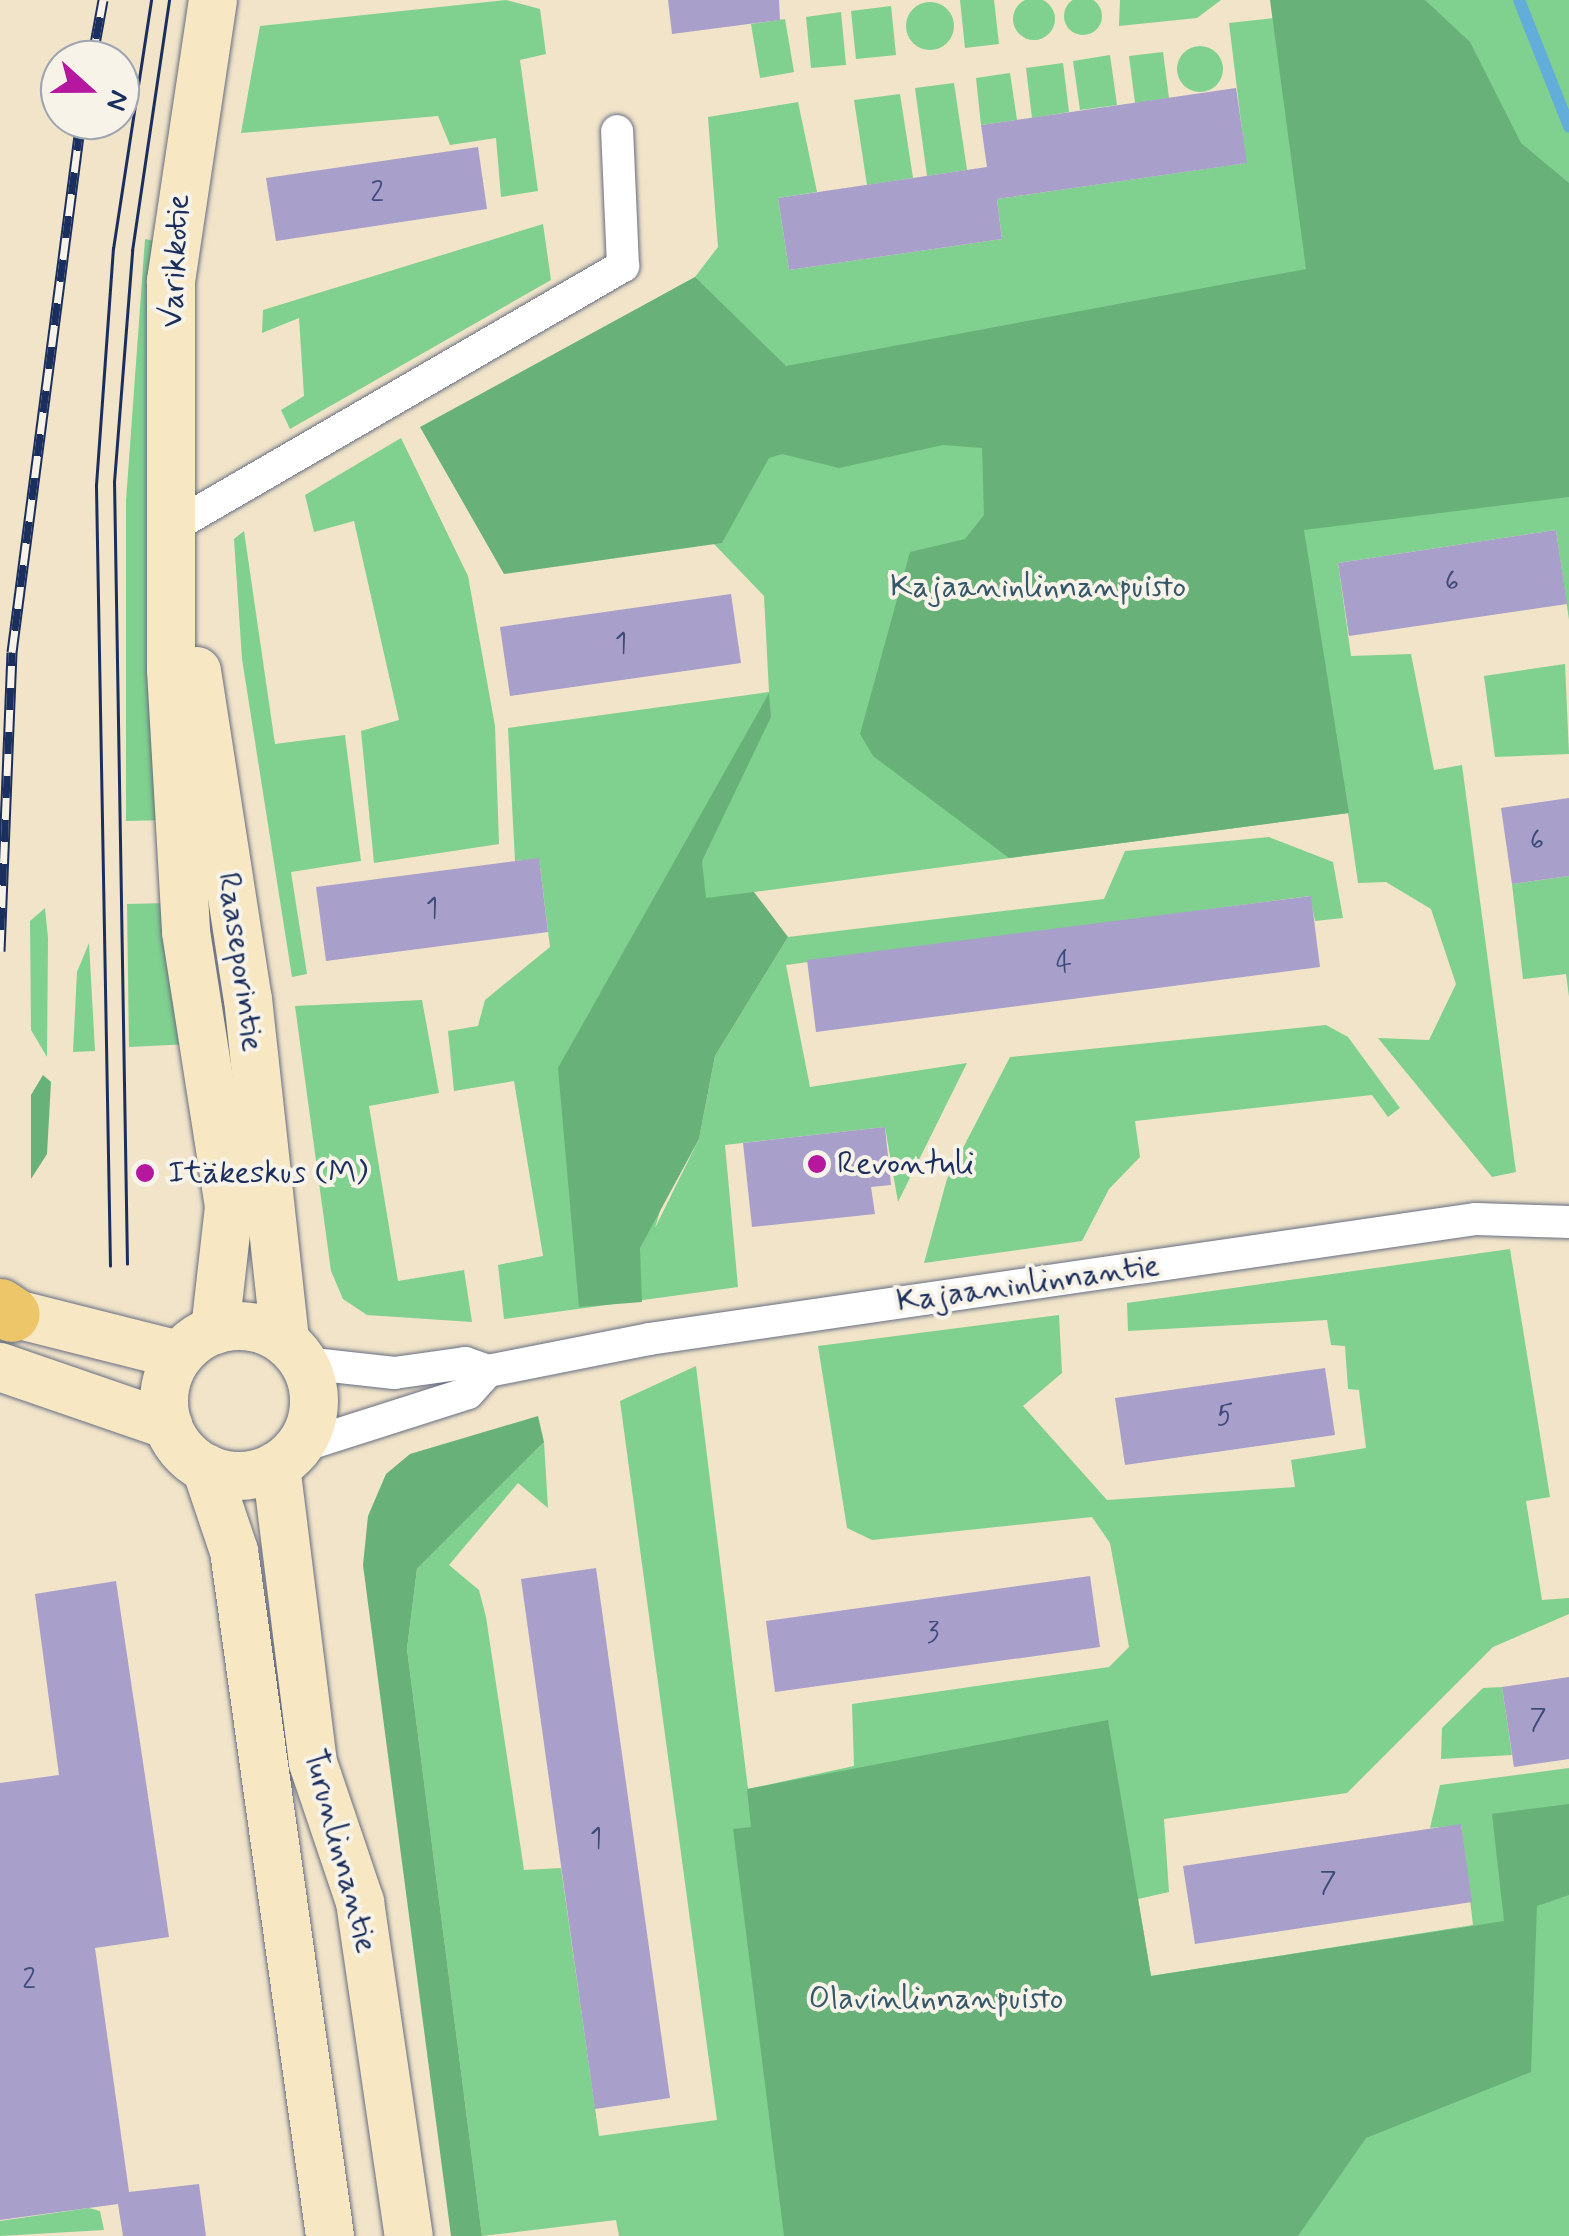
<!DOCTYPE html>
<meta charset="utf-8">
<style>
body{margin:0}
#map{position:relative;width:1569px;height:2236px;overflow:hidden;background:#f1e4c9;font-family:Mynerve,sans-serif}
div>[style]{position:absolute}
.green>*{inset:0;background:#80d08f}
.round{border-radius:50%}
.forest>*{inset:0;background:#68b27a}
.stream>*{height:12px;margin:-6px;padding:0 6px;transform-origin:6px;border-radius:6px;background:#62adda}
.building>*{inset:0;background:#a89fcb}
.roads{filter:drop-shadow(0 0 2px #666e83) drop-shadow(0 0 2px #666e83)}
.street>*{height:32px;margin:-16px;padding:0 16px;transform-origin:16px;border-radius:16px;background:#fff}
.secondary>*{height:48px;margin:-24px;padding:0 24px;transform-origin:24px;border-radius:24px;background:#f7e8c3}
.secondary>.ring{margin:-24px;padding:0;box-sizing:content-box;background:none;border:48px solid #f7e8c3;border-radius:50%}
.highway>*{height:55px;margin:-27.5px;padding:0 27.5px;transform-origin:27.5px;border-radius:27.5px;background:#ecc669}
.tram>*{height:2.5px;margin:-1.25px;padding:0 1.25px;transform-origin:1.25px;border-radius:1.25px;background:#1b2f5e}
.rail>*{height:11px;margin-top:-5.5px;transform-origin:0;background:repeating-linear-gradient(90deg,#f7f3e8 0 22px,#1b2f5e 0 44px);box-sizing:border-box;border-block:2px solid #1b2f5e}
.dots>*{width:28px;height:28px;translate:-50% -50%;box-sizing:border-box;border:5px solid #f7f3e8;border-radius:50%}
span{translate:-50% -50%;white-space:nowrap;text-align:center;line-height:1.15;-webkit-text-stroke:8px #f7f3e8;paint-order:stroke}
.number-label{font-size:28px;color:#3e4b79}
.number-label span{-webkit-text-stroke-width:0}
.street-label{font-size:32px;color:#1b2f5e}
.park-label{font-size:32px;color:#34576a}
.poi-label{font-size:32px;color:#1b2f5e}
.left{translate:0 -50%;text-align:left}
.north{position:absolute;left:40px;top:40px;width:100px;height:100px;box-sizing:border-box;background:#f7f3e8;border:2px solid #9fa5b1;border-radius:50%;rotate:111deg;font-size:28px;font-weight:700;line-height:40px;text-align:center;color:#1b2f5e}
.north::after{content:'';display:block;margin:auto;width:35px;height:45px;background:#b5179e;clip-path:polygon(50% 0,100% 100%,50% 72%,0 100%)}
</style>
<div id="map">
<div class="green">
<div class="round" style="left:1064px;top:-3px;width:38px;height:38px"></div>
<div class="round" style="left:1013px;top:-2px;width:42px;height:42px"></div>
<div style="clip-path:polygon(506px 0,540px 9px,546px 54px,520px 60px,538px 191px,501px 197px,496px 138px,450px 145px,438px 116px,241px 133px,260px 26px)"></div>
<div style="clip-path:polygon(960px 0,994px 0,999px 44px,965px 48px)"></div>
<div style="clip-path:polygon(1120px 0,1221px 0,1197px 18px,1119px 26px)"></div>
<div style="clip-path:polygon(1270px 0,1569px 0,1569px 240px)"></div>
<div class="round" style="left:906px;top:2px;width:48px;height:48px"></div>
<div style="clip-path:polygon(891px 6px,896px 55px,856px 59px,851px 11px)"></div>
<div style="clip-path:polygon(841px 12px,846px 65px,811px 68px,806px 17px)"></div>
<div style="clip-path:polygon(1274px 18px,1307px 269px,1569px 497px,1569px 620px,1556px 530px,1338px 563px,1351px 656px,1411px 654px,1434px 770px,1462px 765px,1516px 1172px,1492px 1177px,1378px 1038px,1429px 1040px,1456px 984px,1431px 909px,1386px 882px,1358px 883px,1348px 813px,754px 892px,655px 1228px,699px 1139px,715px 1056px,788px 937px,1104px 899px,1125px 851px,1269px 837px,1333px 862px,1343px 918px,1315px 921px,1310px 896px,786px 965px,810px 1087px,967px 1063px,898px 1202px,885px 1127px,725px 1145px,738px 1287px,504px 1319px,498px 1265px,543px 1256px,514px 1081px,454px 1091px,448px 1031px,478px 1026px,485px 1000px,550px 947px,539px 859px,515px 861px,508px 728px,769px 692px,764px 596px,540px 363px,695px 277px,718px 247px,708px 117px,798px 102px,817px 192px,778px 198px,789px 270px,1002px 239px,997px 199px,1246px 163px,1229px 23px)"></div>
<div style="clip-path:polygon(785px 19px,794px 72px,760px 78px,751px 24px)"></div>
<div class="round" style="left:1177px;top:46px;width:46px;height:46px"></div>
<div style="clip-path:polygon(1163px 52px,1169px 98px,1135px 103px,1129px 56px)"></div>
<div style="clip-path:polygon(1110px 55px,1117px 105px,1080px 110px,1073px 61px)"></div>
<div style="clip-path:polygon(1063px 63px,1069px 112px,1032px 118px,1026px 68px)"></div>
<div style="clip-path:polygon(1010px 73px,1017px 120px,981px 125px,976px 78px)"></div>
<div style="clip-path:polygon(954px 83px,967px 170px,927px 176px,915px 88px)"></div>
<div style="clip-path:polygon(900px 94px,913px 178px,867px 185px,854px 100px)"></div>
<div style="clip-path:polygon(543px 224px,551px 280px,290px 429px,281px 410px,304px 396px,299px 318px,262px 333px,263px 310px)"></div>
<div style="clip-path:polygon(145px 239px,154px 241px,166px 820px,126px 821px,126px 501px)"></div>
<div style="clip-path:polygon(401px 438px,468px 576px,495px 726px,499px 844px,374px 863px,361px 731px,399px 720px,354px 521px,314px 532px,305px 495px)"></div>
<div style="clip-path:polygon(244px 531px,275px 744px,345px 735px,361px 861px,291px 872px,307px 974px,292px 977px,242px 659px,234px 539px)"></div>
<div style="clip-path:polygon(1565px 664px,1569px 754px,1495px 757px,1484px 676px)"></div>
<div style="clip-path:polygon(1569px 876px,1569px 997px,1566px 974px,1523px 979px,1512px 884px)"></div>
<div style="clip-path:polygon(169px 903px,190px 1044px,129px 1047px,127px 904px)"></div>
<div style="clip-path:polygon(45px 908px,48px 938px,47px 1057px,31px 1030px,30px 921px)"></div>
<div style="clip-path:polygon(89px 943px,95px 1051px,73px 1052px,77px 972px)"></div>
<div style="clip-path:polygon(422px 1000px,439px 1093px,369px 1106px,398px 1281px,464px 1270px,472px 1322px,367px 1315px,343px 1299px,331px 1271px,295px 1006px)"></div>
<div style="clip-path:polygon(1326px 1025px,1348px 1037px,1400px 1108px,1388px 1117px,1372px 1095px,1135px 1121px,1140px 1157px,1109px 1189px,1082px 1241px,924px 1263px,947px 1179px,1010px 1057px)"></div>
<div style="clip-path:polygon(1510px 1249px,1550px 1497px,1526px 1501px,1542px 1600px,1569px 1598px,1569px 1614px,1493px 1647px,1347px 1793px,1164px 1819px,1169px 1892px,1138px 1899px,1151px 1976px,1473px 1925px,1461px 1825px,1430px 1828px,1440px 1785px,1569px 1768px,1569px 2236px,619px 2236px,616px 2220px,482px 2236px,407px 1649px,417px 1569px,544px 1442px,548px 1508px,518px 1483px,449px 1565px,479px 1590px,486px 1617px,524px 1870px,561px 1868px,599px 2136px,717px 2120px,620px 1401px,696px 1366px,748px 1789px,854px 1766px,852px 1704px,1109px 1667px,1129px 1647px,1110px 1543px,1092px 1517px,872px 1540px,847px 1528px,818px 1346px,1059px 1315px,1062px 1373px,1023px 1406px,1107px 1500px,1295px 1487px,1291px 1460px,1366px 1448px,1359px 1390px,1348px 1389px,1345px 1346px,1331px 1345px,1327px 1320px,1128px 1331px,1127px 1303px)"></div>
<div style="clip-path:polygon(1502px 1687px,1512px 1755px,1441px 1759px,1442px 1728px,1483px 1688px)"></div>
<div style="clip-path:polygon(89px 2208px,100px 2211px,104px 2230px,0 2236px,0 2221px)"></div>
</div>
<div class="forest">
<div style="clip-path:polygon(1270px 0,1425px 0,1470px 42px,1521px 143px,1569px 183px,1569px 497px,1304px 530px,1349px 813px,1009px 858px,873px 756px,860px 734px,910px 552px,965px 539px,984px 515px,982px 448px,943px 445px,839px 468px,782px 454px,769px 458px,722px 543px,504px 574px,420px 427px,695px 277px,786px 366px,1306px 269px)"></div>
<div style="clip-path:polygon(769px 693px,771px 717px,702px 861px,706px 898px,754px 892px,788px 937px,715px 1056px,699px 1139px,640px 1248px,642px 1302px,579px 1307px,558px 1068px)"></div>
<div style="clip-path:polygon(43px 1075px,51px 1082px,47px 1154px,31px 1179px,31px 1095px)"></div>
<div style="clip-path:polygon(538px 1416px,544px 1442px,417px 1569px,407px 1649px,482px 2236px,451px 2236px,363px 1565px,368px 1516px,386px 1474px,410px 1454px)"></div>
<div style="clip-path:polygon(1108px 1720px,1151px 1976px,1504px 1921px,1492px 1814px,1569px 1804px,1569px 1895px,1537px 1906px,1531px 2072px,1366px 2138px,1298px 2236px,784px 2236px,733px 1829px,751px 1827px,747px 1789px)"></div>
</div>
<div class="stream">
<div style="left:1519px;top:0;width:136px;rotate:68.4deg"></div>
</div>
<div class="building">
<div style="clip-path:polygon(668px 0,779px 0,780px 20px,672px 34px)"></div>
<div style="clip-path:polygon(1236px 88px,1247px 163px,997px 199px,1002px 239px,789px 270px,778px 198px,987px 167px,981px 125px)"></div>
<div style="clip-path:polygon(478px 147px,487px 209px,276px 241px,266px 178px)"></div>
<div style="clip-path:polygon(1556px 530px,1567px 604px,1349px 636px,1338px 563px)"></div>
<div style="clip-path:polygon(731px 594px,741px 663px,510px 696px,500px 627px)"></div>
<div style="clip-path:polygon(1569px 798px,1569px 876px,1512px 884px,1501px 808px)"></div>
<div style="clip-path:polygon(539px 858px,548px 932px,326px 961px,316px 887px)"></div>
<div style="clip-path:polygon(1311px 896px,1320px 967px,816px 1032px,807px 960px)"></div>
<div style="clip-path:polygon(885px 1127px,891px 1185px,871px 1187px,875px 1214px,752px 1227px,743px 1143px)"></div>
<div style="clip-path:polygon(1325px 1368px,1335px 1435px,1125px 1465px,1115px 1398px)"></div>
<div style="clip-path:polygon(596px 1568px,670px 2098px,595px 2109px,521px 1579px)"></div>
<div style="clip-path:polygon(1090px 1576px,1100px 1647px,775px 1692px,766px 1621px)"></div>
<div style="clip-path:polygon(116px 1581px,169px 1937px,95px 1948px,129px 2192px,199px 2184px,206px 2236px,123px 2236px,118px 2204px,0 2220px,0 1783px,59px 1775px,35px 1594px)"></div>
<div style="clip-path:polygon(1569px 1677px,1569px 1759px,1514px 1767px,1502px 1687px)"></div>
<div style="clip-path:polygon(1461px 1824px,1472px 1902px,1195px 1944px,1183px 1866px)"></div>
</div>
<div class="roads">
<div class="street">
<div style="left:176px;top:525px;width:517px;rotate:-30.09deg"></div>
<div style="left:623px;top:266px;width:135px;rotate:-92.5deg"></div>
<div style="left:304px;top:1363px;width:91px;rotate:6.3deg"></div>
<div style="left:394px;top:1373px;width:72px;rotate:-8deg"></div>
<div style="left:465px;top:1363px;width:24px;rotate:19deg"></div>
<div style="left:488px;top:1371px;width:164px;rotate:-11.2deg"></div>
<div style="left:649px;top:1339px;width:836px;rotate:-8.26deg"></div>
<div style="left:1476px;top:1219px;width:93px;rotate:1.8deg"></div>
<div style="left:299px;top:1447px;width:177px;rotate:-17.7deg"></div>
<div style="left:468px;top:1393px;width:30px;rotate:-48deg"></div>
</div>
<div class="secondary">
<div style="left:213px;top:0;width:284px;rotate:98.5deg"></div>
<div style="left:171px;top:281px;width:389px;rotate:90deg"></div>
<div style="left:171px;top:670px;width:262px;rotate:86.7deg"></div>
<div style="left:186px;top:932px;width:278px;rotate:81.1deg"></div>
<div style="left:229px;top:1207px;width:124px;rotate:96.5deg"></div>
<div style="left:197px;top:671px;width:332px;rotate:81.2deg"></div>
<div style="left:248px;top:999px;width:344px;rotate:83.8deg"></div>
<div style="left:0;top:1310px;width:185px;rotate:14.1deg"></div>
<div class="ring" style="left:164px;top:1326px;width:102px;height:102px"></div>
<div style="left:0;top:1367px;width:178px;rotate:19deg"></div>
<div style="left:276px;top:1466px;width:299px;rotate:82.9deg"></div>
<div style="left:313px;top:1763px;width:147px;rotate:71.3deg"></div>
<div style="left:360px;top:1902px;width:338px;rotate:81.7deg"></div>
<div style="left:206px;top:1468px;width:88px;rotate:71.4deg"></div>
<div style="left:234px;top:1551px;width:692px;rotate:82.02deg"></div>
</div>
<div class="highway">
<div style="left:0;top:1306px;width:14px;rotate:34deg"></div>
</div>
</div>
<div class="tram">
<div style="left:127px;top:1264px;width:782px;rotate:-90.95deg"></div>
<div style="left:114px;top:482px;width:232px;rotate:-85.5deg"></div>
<div style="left:132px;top:251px;width:254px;rotate:-81.6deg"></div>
<div style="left:110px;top:1266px;width:781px;rotate:-91.03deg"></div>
<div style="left:96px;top:485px;width:237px;rotate:-85.9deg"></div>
<div style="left:113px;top:249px;width:252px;rotate:-81.3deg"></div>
</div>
<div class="rail">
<div style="left:92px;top:60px;width:61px;rotate:-79.6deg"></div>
<div style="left:0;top:951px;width:299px;rotate:-87.7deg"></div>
<div style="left:12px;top:652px;width:536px;rotate:-82.61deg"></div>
</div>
<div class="dots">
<div style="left:817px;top:1164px;background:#b5179e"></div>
<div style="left:145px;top:1173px;background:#b5179e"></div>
</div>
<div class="number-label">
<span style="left:377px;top:194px">2</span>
<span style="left:1452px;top:583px">6</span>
<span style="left:621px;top:645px">1</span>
<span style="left:1537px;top:842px">6</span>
<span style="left:432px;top:910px">1</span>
<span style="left:1064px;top:964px">4</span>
<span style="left:1225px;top:1417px">5</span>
<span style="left:933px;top:1634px">3</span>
<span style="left:1538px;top:1721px">7</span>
<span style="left:596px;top:1840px">1</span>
<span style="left:1328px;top:1884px">7</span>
<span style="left:29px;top:1981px">2</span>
</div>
<div class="street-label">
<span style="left:176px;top:261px;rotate:-87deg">Varikkotie</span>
<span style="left:240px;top:962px;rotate:82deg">Raaseporintie</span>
<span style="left:1028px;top:1284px;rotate:-8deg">Kajaaninlinnantie</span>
<span style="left:340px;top:1851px;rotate:75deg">Turunlinnantie</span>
</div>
<div class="park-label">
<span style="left:1038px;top:587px">Kajaaninlinnanpuisto</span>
<span style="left:936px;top:1999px">Olavinlinnanpuisto</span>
</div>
<div class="poi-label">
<span class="left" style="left:837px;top:1164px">Revontuli</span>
<span class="left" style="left:168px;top:1173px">Itäkeskus (M)</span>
</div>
<div class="north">N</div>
</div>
